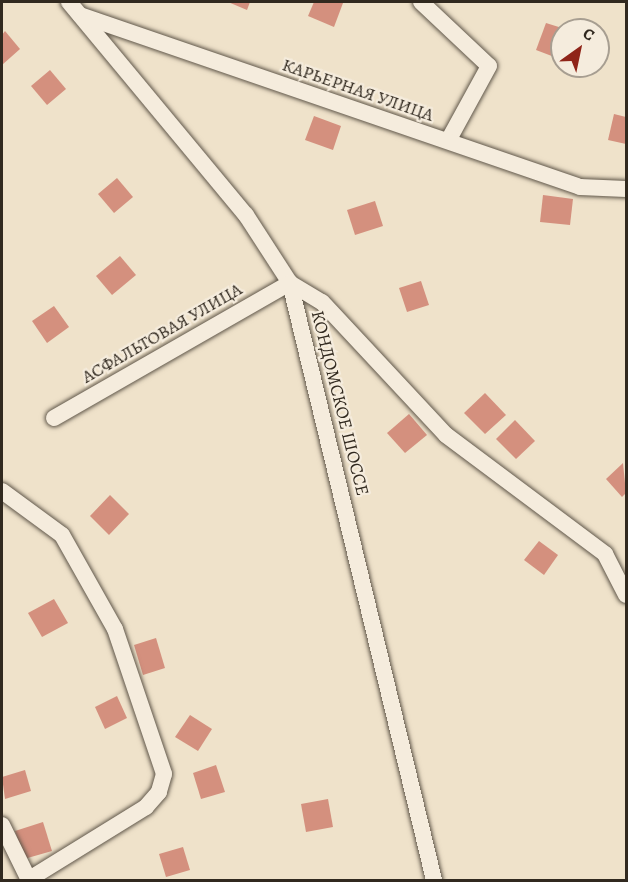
<!DOCTYPE html>
<meta charset="utf-8">
<style>
body{margin:0}
#map{position:relative;width:628px;height:882px;overflow:hidden;background:#efe2ca;font-family:Alegreya,serif}
div>[style]{position:absolute}
.building>*{inset:0;background:#d4907e}
.roads{filter:drop-shadow(0 0 2px #60574a) drop-shadow(0 0 2px #60574a)}
.minor>*{height:16px;margin:-8px;padding:0 8px;transform-origin:8px;border-radius:8px;background:#f5ecdd}
span{translate:-50% -50%;white-space:nowrap;text-align:center;line-height:1.15;-webkit-text-stroke:4.5px #f5ecdd;paint-order:stroke}
.street-label{font-size:18px;color:#31291f}
.frame{position:absolute;inset:0;border:3px solid #31291f;pointer-events:none}
.north{position:absolute;left:550px;top:18px;width:60px;height:60px;box-sizing:border-box;background:#f5ecdd;border:2px solid #a79e91;border-radius:50%;rotate:33deg;font-size:16px;font-weight:700;line-height:24px;text-align:center;color:#31291f}
.north::after{content:'';display:block;margin:auto;width:21px;height:27px;background:#8f2418;clip-path:polygon(50% 0,100% 100%,50% 72%,0 100%)}
</style>
<div id="map">
<div class="building">
<div style="clip-path:polygon(228px 2px,250px 2px,247px 10px)"></div>
<div style="clip-path:polygon(314px 2px,343px 3px,334px 27px,308px 16px)"></div>
<div style="clip-path:polygon(546px 23px,562px 28px,557px 58px,536px 50px)"></div>
<div style="clip-path:polygon(5px 31px,20px 49px,2px 65px,2px 35px)"></div>
<div style="clip-path:polygon(50px 70px,66px 89px,47px 105px,31px 86px)"></div>
<div style="clip-path:polygon(614px 114px,626px 117px,626px 144px,608px 140px)"></div>
<div style="clip-path:polygon(314px 116px,341px 126px,333px 150px,305px 140px)"></div>
<div style="clip-path:polygon(117px 178px,133px 197px,114px 213px,98px 194px)"></div>
<div style="clip-path:polygon(543px 195px,573px 199px,570px 225px,540px 222px)"></div>
<div style="clip-path:polygon(375px 201px,383px 226px,355px 235px,347px 210px)"></div>
<div style="clip-path:polygon(120px 256px,136px 275px,112px 295px,96px 276px)"></div>
<div style="clip-path:polygon(421px 281px,429px 305px,407px 312px,399px 288px)"></div>
<div style="clip-path:polygon(54px 306px,69px 327px,47px 343px,32px 321px)"></div>
<div style="clip-path:polygon(485px 393px,506px 415px,485px 434px,464px 413px)"></div>
<div style="clip-path:polygon(409px 414px,427px 435px,405px 453px,387px 433px)"></div>
<div style="clip-path:polygon(515px 420px,535px 441px,516px 459px,496px 439px)"></div>
<div style="clip-path:polygon(623px 463px,626px 493px,622px 497px,606px 479px)"></div>
<div style="clip-path:polygon(110px 495px,129px 514px,109px 535px,90px 516px)"></div>
<div style="clip-path:polygon(539px 541px,558px 555px,544px 575px,524px 560px)"></div>
<div style="clip-path:polygon(54px 599px,68px 623px,42px 637px,28px 613px)"></div>
<div style="clip-path:polygon(156px 638px,165px 668px,143px 675px,134px 645px)"></div>
<div style="clip-path:polygon(117px 696px,127px 718px,105px 729px,95px 707px)"></div>
<div style="clip-path:polygon(190px 715px,212px 729px,198px 751px,175px 737px)"></div>
<div style="clip-path:polygon(216px 765px,225px 792px,201px 799px,193px 773px)"></div>
<div style="clip-path:polygon(25px 770px,31px 791px,5px 799px,2px 777px)"></div>
<div style="clip-path:polygon(328px 799px,333px 827px,306px 832px,301px 804px)"></div>
<div style="clip-path:polygon(43px 822px,52px 851px,24px 859px,15px 831px)"></div>
<div style="clip-path:polygon(183px 847px,190px 870px,166px 877px,159px 854px)"></div>
</div>
<div class="roads">
<div class="minor">
<div style="left:69px;top:2px;width:277px;rotate:50.3deg"></div>
<div style="left:246px;top:215px;width:81px;rotate:57.1deg"></div>
<div style="left:290px;top:283px;width:614px;rotate:76.44deg"></div>
<div style="left:421px;top:2px;width:93px;rotate:43.3deg"></div>
<div style="left:489px;top:66px;width:85px;rotate:118.7deg"></div>
<div style="left:80px;top:15px;width:529px;rotate:18.98deg"></div>
<div style="left:580px;top:187px;width:46px;rotate:2.5deg"></div>
<div style="left:54px;top:418px;width:272px;rotate:-29.8deg"></div>
<div style="left:290px;top:283px;width:37px;rotate:31deg"></div>
<div style="left:322px;top:302px;width:182px;rotate:47deg"></div>
<div style="left:446px;top:435px;width:199px;rotate:36.8deg"></div>
<div style="left:605px;top:554px;width:46px;rotate:62.9deg"></div>
<div style="left:2px;top:491px;width:74px;rotate:36.3deg"></div>
<div style="left:62px;top:535px;width:108px;rotate:60.6deg"></div>
<div style="left:115px;top:629px;width:153px;rotate:71.3deg"></div>
<div style="left:164px;top:774px;width:19px;rotate:106deg"></div>
<div style="left:159px;top:792px;width:20px;rotate:131deg"></div>
<div style="left:146px;top:807px;width:139px;rotate:148.3deg"></div>
<div style="left:2px;top:825px;width:61px;rotate:63.9deg"></div>
</div>
</div>
<div class="street-label">
<span style="left:358px;top:90px;rotate:19deg">КАРЬЕРНАЯ УЛИЦА</span>
<span style="left:162px;top:333px;rotate:-30deg">АСФАЛЬТОВАЯ УЛИЦА</span>
<span style="left:340px;top:403px;rotate:76deg">КОНДОМСКОЕ ШОССЕ</span>
</div>
<div class="frame"></div>
<div class="north">С</div>
</div>
